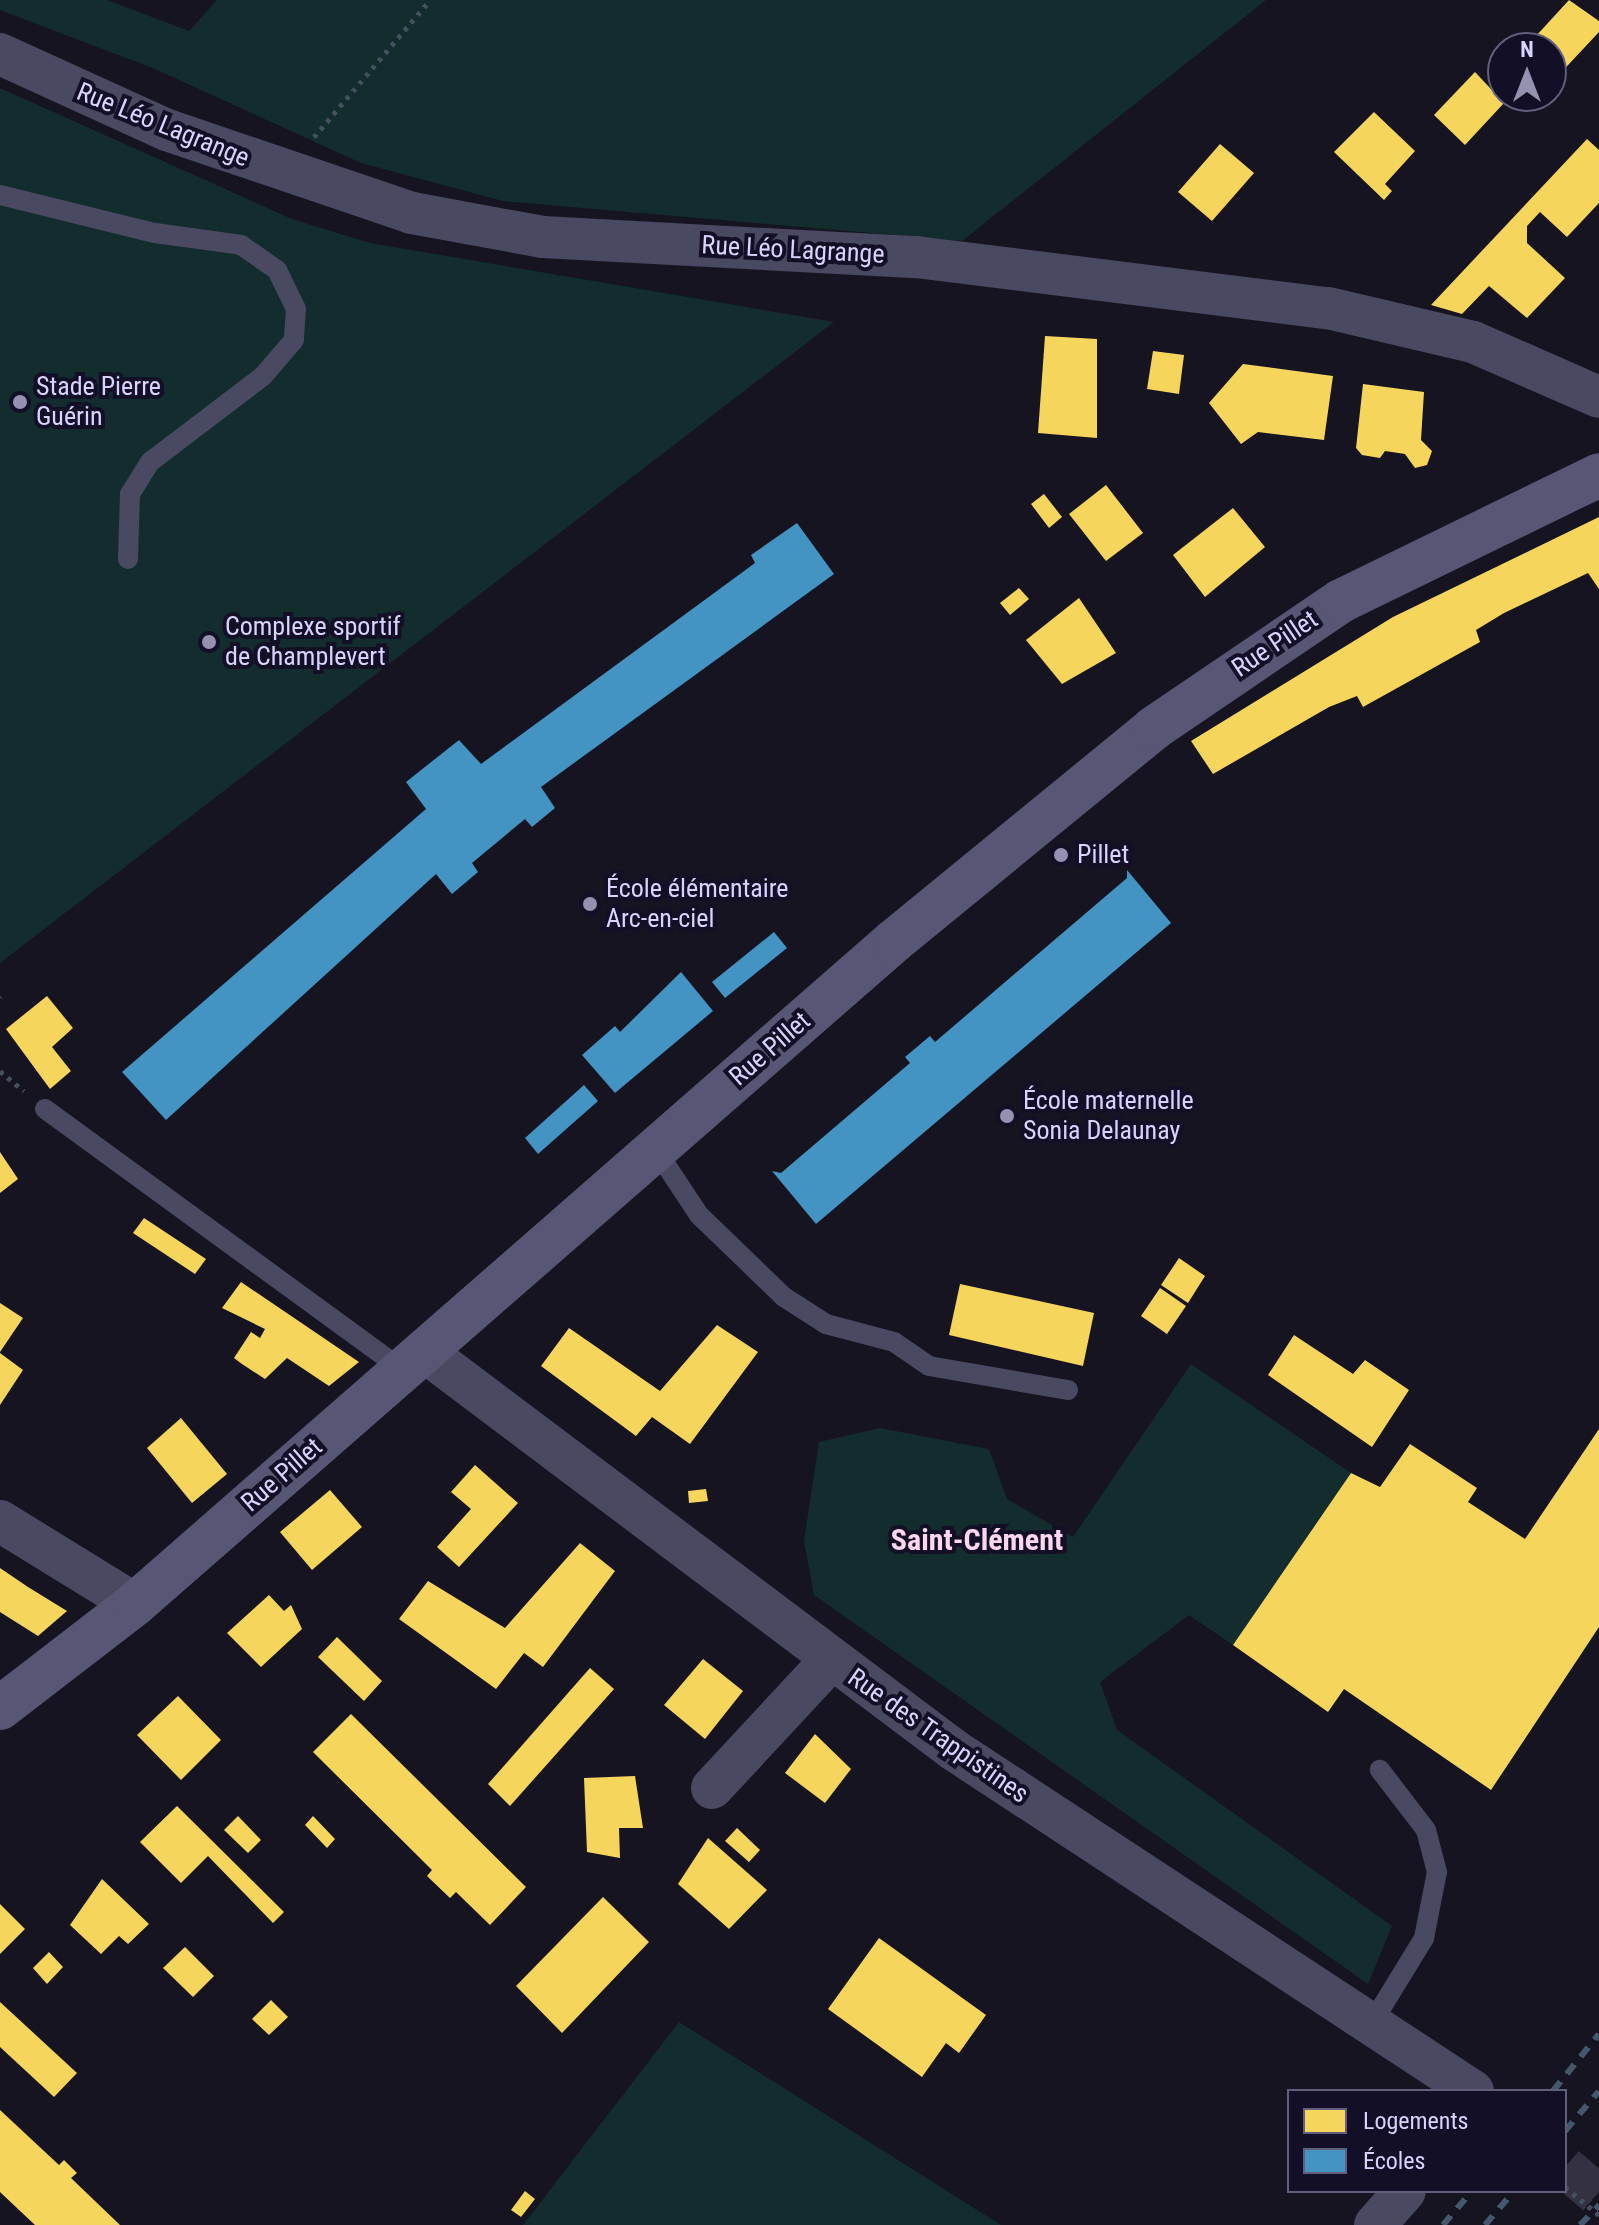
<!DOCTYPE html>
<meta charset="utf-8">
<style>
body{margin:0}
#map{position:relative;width:1599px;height:2225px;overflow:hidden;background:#161421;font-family:"Roboto Condensed",sans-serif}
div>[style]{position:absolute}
.green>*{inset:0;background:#132c2d}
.homes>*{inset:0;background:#f6d55c}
.schools>*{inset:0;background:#4393c3}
.street-tunnel>*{height:42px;margin-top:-21px;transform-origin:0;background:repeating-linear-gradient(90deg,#333142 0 42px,transparent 0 63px)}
.path>*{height:5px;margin-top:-2.5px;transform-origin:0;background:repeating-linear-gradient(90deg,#44505f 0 4px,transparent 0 10px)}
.lane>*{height:20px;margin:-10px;padding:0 10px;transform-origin:10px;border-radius:10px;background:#4a4962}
.street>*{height:42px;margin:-21px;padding:0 21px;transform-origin:21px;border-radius:21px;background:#4a4962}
.secondary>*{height:44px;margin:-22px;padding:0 22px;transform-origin:22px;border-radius:22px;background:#575674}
.rail>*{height:6px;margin-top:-3px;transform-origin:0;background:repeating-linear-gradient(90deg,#43596b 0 12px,transparent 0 22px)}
.dots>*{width:22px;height:22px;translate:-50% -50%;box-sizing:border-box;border:4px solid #130f26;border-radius:50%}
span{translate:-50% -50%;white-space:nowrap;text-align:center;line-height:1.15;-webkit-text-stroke:8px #130f26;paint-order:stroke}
.street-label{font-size:26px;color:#d9d4ff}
.poi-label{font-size:26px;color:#d9d4ff}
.left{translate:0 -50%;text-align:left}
.quarter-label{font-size:30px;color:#ffd6f0;font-weight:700}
.legend{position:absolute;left:1287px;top:2089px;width:280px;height:104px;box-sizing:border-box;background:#130f26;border:2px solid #625e7d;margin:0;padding:10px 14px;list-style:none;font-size:24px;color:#d9d4ff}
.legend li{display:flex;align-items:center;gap:16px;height:40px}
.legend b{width:40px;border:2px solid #625e7d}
.north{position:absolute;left:1487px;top:32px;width:80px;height:80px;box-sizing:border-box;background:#130f26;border:2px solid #625e7d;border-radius:50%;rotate:0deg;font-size:22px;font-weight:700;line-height:32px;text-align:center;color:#d9d4ff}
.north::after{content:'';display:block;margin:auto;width:28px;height:36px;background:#9591b1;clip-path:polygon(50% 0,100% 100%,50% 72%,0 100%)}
</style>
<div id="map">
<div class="green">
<div style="clip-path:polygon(0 0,107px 0,189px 31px,217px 0,1266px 0,962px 241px,503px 201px,361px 163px,155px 69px,0 10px)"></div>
<div style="clip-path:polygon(0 88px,292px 219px,370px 243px,834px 322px,0 963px)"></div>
<div style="clip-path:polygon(1191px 1364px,1351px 1473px,1233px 1645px,1189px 1615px,1100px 1682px,1117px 1730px,1392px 1926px,1368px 1984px,814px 1595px,804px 1541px,819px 1442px,880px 1428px,989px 1449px,1007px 1499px,1073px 1537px)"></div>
<div style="clip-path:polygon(679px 2022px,1001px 2225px,523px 2225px)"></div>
</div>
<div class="homes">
<div style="clip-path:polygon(1569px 0,1599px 21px,1599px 32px,1555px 79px,1551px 48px,1525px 48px)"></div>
<div style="clip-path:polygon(1475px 72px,1504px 103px,1465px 145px,1434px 115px)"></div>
<div style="clip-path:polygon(1374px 112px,1415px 151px,1385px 184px,1392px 191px,1384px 200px,1334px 152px)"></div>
<div style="clip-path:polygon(1587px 139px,1599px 150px,1599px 203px,1567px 237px,1540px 212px,1527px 226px,1527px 243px,1565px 278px,1527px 318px,1489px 286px,1462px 314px,1431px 305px)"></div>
<div style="clip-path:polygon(1220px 144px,1254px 173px,1212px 221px,1178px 192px)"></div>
<div style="clip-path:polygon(1045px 336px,1097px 339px,1097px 438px,1038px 433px)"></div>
<div style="clip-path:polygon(1153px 351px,1184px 355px,1179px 394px,1147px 389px)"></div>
<div style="clip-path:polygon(1243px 364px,1333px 376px,1324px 440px,1258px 432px,1241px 444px,1209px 403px)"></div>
<div style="clip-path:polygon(1363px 384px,1424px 392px,1421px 440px,1432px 451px,1427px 465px,1415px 468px,1405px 454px,1385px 451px,1380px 458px,1362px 455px,1356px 448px)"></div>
<div style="clip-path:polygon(1106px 485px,1143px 533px,1106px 561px,1069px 514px)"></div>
<div style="clip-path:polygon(1044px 494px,1062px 517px,1049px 528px,1031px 504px)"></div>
<div style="clip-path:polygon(1233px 508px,1265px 547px,1205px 597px,1173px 555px)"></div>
<div style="clip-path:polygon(1599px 517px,1599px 589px,1588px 573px,1504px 613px,1476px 630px,1480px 642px,1363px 707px,1357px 696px,1329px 707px,1213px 774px,1191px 741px,1393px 617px)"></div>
<div style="clip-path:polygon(1019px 588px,1029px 599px,1010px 615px,1000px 603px)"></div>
<div style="clip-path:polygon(1079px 598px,1116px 653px,1062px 684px,1026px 640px)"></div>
<div style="clip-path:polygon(47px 996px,73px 1028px,52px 1047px,71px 1071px,50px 1089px,6px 1029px)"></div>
<div style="clip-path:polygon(0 1152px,18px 1179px,0 1193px)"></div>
<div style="clip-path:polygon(144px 1218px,206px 1259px,195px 1274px,133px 1233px)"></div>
<div style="clip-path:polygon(1179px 1258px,1205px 1276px,1188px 1303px,1161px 1285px)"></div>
<div style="clip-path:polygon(241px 1282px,359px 1362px,329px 1386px,287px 1358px,265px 1379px,242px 1364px,234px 1358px,251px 1332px,260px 1338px,265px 1329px,222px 1308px)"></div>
<div style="clip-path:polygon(960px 1284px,1094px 1313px,1083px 1366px,949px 1335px)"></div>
<div style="clip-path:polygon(1160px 1288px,1186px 1306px,1167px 1334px,1141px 1316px)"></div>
<div style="clip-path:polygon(0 1303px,23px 1318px,0 1352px)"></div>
<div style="clip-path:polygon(717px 1325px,758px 1352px,690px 1444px,652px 1417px,636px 1436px,541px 1366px,569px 1328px,660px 1391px)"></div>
<div style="clip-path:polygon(1294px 1335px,1353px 1374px,1365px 1360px,1409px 1390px,1372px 1447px,1268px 1375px)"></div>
<div style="clip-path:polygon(0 1353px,23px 1370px,0 1405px)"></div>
<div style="clip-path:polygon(181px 1418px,227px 1474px,192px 1503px,147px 1448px)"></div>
<div style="clip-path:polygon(1599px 1429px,1599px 1627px,1491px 1790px,1344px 1689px,1328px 1712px,1233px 1645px,1351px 1473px,1380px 1487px,1410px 1444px,1477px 1488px,1468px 1502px,1525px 1539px)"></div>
<div style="clip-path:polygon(475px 1465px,518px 1503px,459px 1567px,437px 1547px,471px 1509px,451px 1492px)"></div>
<div style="clip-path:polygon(706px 1489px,708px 1501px,689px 1503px,688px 1491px)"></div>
<div style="clip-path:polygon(330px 1490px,362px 1527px,312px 1570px,280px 1532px)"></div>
<div style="clip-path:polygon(580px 1543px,615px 1571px,543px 1667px,524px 1653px,496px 1689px,399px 1619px,428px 1581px,505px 1628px)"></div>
<div style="clip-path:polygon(0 1568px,28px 1587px,67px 1611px,38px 1636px,0 1612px)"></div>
<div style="clip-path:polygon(269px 1595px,284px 1611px,291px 1605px,302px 1629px,261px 1667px,227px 1633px)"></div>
<div style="clip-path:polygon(337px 1637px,382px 1681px,364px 1701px,318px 1657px)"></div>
<div style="clip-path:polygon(703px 1659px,743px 1691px,705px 1739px,664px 1705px)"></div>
<div style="clip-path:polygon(590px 1668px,614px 1689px,510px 1806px,488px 1784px)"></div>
<div style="clip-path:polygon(178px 1696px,221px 1740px,181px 1780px,137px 1735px)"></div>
<div style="clip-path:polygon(351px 1714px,526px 1887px,490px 1925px,456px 1892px,450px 1898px,427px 1876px,432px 1870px,313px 1752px)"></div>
<div style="clip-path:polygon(815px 1734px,851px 1769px,825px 1803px,785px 1773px)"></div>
<div style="clip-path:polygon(635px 1776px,643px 1828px,619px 1828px,620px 1858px,587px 1852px,584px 1778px)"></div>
<div style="clip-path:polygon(177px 1806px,284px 1912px,273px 1923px,208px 1856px,181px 1883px,140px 1842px)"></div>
<div style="clip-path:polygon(238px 1816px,261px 1840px,248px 1853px,224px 1830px)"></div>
<div style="clip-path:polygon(313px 1816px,335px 1839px,327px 1848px,305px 1825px)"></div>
<div style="clip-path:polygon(737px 1828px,760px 1850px,749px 1862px,725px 1841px)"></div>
<div style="clip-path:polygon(708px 1838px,767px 1890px,729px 1929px,678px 1884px)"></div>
<div style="clip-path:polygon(102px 1879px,149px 1924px,128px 1944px,119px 1936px,101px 1954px,70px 1925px)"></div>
<div style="clip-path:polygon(603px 1897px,649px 1942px,562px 2033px,516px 1986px)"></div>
<div style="clip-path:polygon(0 1904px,25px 1929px,0 1954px)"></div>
<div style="clip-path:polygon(879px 1938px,986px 2015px,959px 2053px,946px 2043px,922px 2077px,828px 2009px)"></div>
<div style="clip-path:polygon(185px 1947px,214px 1976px,193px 1997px,163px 1968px)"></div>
<div style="clip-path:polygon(49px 1952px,63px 1967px,47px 1984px,33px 1968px)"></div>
<div style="clip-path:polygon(271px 2000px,288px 2017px,269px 2035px,252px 2019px)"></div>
<div style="clip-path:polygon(0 2002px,77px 2073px,54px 2097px,0 2047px)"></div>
<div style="clip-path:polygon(0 2110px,59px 2165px,64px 2160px,77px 2173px,71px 2178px,120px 2225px,35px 2225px,0 2192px)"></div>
<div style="clip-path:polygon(525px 2191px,535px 2199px,521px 2217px,511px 2210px)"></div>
</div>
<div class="schools">
<div style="clip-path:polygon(797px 523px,834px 574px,541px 787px,555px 808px,532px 827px,525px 819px,472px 863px,478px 872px,452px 894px,436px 874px,166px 1120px,122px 1072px,426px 809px,406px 782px,459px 740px,481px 764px,755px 563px,751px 555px)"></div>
<div style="clip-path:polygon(1127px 870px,1171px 923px,816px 1224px,772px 1171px,781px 1173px,910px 1063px,905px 1057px,930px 1036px,935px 1042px,1127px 878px)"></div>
<div style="clip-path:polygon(774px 932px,787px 948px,725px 998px,712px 982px)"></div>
<div style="clip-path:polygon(681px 972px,713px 1011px,615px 1093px,582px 1055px,615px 1026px,620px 1032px)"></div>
<div style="clip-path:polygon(584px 1085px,598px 1101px,538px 1154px,525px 1138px)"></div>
</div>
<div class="street-tunnel">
<div style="left:1565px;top:2167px;width:45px;rotate:40.5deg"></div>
</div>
<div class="path">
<div style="left:314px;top:137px;width:180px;rotate:-49.7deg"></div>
<div style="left:0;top:997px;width:1px;rotate:-45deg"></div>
<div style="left:0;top:1071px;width:31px;rotate:40deg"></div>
<div style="left:1565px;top:2187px;width:44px;rotate:39.5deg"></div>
</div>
<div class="lane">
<div style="left:0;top:195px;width:160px;rotate:13.8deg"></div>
<div style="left:155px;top:233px;width:87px;rotate:7.9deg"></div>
<div style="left:241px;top:245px;width:44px;rotate:34.8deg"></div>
<div style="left:277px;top:270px;width:43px;rotate:64deg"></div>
<div style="left:296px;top:309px;width:31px;rotate:94deg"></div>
<div style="left:294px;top:340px;width:48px;rotate:130.7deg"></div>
<div style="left:263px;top:376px;width:142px;rotate:142.7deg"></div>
<div style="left:150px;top:462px;width:38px;rotate:122deg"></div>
<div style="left:130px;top:494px;width:65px;rotate:91.8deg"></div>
<div style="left:45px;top:1109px;width:443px;rotate:36.1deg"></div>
<div style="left:656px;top:1150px;width:78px;rotate:56.5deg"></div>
<div style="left:699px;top:1215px;width:118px;rotate:44deg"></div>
<div style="left:784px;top:1297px;width:50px;rotate:32.7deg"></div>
<div style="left:826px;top:1324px;width:70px;rotate:14.8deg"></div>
<div style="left:894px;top:1342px;width:42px;rotate:34.4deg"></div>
<div style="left:929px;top:1366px;width:141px;rotate:9.8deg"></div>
<div style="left:1372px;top:2023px;width:100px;rotate:-58.5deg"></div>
<div style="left:1424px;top:1938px;width:67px;rotate:-78.9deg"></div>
<div style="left:1437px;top:1872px;width:43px;rotate:-104.7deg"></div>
<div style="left:1426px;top:1830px;width:76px;rotate:-127.5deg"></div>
</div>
<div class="street">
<div style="left:0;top:54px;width:183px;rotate:24.5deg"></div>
<div style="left:167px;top:130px;width:259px;rotate:18.7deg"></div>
<div style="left:412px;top:213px;width:133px;rotate:10.4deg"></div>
<div style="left:543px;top:237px;width:374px;rotate:3.1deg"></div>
<div style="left:916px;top:257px;width:415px;rotate:7.1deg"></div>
<div style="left:1328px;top:308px;width:149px;rotate:13.2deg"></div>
<div style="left:1473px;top:342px;width:137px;rotate:23.6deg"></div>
<div style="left:425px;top:1352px;width:662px;rotate:36.96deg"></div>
<div style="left:954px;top:1750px;width:621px;rotate:33.31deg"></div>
<div style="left:0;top:1521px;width:158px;rotate:31.6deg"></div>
<div style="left:712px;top:1788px;width:173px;rotate:-47.1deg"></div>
<div style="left:1375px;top:2225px;width:45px;rotate:-48.6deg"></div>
</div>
<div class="secondary">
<div style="left:0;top:1708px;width:170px;rotate:-37.6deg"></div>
<div style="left:135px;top:1604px;width:1008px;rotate:-41.14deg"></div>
<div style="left:894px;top:941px;width:336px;rotate:-39.3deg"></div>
<div style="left:1154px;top:728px;width:226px;rotate:-34.2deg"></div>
<div style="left:1341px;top:601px;width:287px;rotate:-26deg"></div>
</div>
<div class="rail">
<div style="left:1553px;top:2091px;width:73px;rotate:-51.1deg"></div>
<div style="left:1565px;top:2131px;width:52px;rotate:-49.6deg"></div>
<div style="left:1443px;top:2225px;width:45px;rotate:-49.5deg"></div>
<div style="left:1485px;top:2225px;width:45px;rotate:-49.5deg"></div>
<div style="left:1580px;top:2225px;width:28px;rotate:-46deg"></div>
</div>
<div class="dots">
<div style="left:20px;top:402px;background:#9591b1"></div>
<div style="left:209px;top:642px;background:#9591b1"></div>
<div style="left:1061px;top:855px;background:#9591b1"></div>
<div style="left:590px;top:904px;background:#9591b1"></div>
<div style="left:1007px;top:1116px;background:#9591b1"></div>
</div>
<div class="street-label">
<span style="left:163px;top:125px;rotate:22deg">Rue Léo Lagrange</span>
<span style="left:793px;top:250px;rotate:3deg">Rue Léo Lagrange</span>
<span style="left:1275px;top:644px;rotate:-34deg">Rue Pillet</span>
<span style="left:770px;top:1049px;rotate:-41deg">Rue Pillet</span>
<span style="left:282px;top:1475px;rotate:-41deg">Rue Pillet</span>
<span style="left:938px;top:1736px;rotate:35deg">Rue des Trappistines</span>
</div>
<div class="poi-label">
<span class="left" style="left:36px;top:402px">Stade Pierre<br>Guérin</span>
<span class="left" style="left:225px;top:642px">Complexe sportif<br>de Champlevert</span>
<span class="left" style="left:1077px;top:855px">Pillet</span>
<span class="left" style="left:606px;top:904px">École élémentaire<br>Arc-en-ciel</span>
<span class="left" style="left:1023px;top:1116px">École maternelle<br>Sonia Delaunay</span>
</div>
<div class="quarter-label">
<span style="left:977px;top:1540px">Saint-Clément</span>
</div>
<ul class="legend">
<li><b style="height:22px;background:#f6d55c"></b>Logements</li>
<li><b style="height:22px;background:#4393c3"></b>Écoles</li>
</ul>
<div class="north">N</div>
</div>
